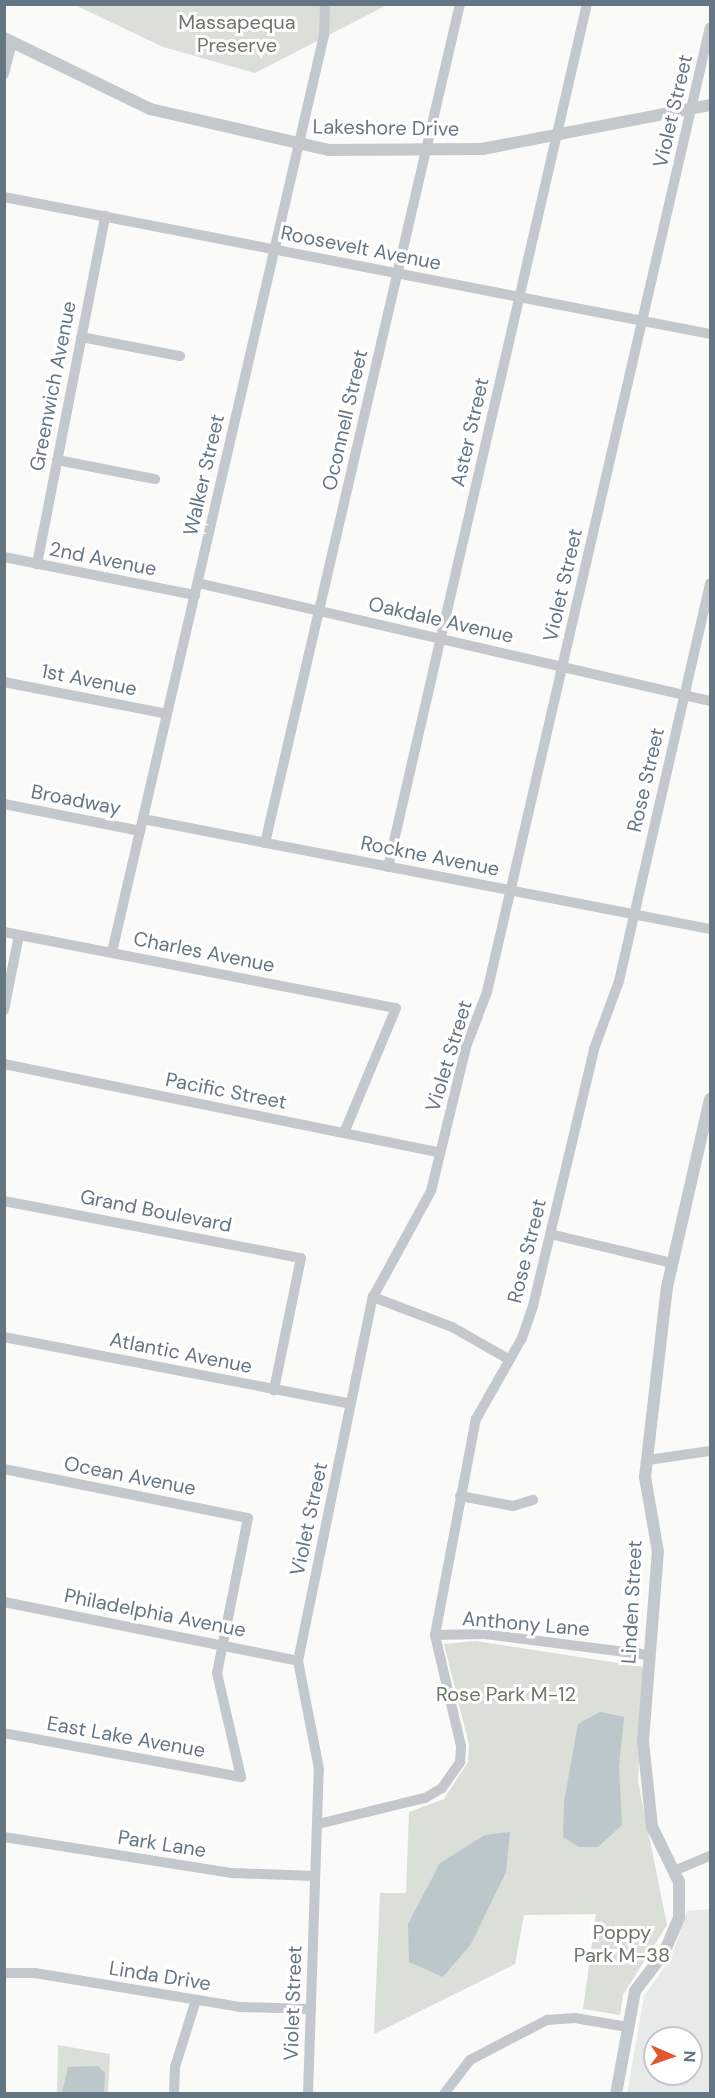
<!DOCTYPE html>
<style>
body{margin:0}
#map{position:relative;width:715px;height:2098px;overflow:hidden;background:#fafaf8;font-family:"DM Sans",sans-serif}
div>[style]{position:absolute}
.built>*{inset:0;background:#e8e9e9}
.green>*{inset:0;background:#dadfd7}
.water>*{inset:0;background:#bbc7cb}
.minor>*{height:10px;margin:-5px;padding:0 5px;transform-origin:5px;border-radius:5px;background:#c3c8cc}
.tertiary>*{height:12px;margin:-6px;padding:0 6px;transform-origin:6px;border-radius:6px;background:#c3c8cc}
span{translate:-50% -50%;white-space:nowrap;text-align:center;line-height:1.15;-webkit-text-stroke:6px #fff;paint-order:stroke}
.park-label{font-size:20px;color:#687a64}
.street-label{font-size:20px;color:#657683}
.frame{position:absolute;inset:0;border:6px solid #657683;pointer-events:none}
.north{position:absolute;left:643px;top:2026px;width:60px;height:60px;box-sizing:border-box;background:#fff;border:2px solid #c1c8cd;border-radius:50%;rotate:92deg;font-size:16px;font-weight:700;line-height:24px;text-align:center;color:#657683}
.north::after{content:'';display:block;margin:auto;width:21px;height:27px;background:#e4572e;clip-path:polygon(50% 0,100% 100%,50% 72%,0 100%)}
</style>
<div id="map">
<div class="built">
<div style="clip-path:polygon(evenodd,710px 1909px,710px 2093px,627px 2094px,644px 1996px,671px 1958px,687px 1911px,710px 1909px,655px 2038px,691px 2038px,691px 2074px,655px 2074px,655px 2038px)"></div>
</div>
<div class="green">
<div style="clip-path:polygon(75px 5px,387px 5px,255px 73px,163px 47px)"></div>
<div style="clip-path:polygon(476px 1641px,644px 1667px,638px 1781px,667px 1925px,623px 1995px,620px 2015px,583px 2009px,596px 1914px,524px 1915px,515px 1964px,374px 2034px,380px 1893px,406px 1893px,409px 1812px,444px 1799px,468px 1762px,469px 1745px,444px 1644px)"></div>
<div style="clip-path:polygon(58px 2045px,110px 2054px,108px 2093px,57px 2094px)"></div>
</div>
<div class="water">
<div style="clip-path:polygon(600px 1712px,624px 1717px,619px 1766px,622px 1825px,598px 1847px,579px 1847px,563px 1837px,564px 1802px,578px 1724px)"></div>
<div style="clip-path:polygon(510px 1832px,506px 1872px,471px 1944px,443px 1977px,409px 1962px,408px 1924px,440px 1863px,485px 1835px)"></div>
<div style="clip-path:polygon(98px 2066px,105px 2073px,104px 2093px,62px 2093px,68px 2067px)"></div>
</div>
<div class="minor">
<div style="left:4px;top:74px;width:33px;rotate:-76deg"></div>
<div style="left:4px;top:197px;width:719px;rotate:10.98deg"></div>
<div style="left:81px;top:337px;width:101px;rotate:10.9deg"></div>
<div style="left:57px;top:460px;width:100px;rotate:11deg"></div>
<div style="left:4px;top:557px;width:195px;rotate:11.3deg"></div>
<div style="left:37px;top:564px;width:355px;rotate:-78.9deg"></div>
<div style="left:198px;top:583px;width:525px;rotate:12.98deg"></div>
<div style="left:4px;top:682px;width:166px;rotate:11.1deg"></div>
<div style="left:4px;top:804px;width:139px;rotate:11.2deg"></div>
<div style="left:143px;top:819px;width:578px;rotate:10.98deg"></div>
<div style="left:265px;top:843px;width:861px;rotate:-76.92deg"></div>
<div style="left:388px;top:867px;width:886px;rotate:-77.02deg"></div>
<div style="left:4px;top:932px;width:399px;rotate:11deg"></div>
<div style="left:396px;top:1008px;width:135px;rotate:112.6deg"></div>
<div style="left:112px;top:952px;width:941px;rotate:-76.98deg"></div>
<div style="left:324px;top:35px;width:31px;rotate:-88deg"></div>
<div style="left:4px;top:1010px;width:76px;rotate:-78.7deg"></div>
<div style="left:4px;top:1064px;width:445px;rotate:11.5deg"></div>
<div style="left:4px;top:1201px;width:302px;rotate:10.9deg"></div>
<div style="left:301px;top:1258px;width:135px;rotate:101.6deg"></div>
<div style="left:550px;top:1234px;width:125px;rotate:13.4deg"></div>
<div style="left:373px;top:1297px;width:85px;rotate:20.8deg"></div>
<div style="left:452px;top:1327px;width:64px;rotate:29.7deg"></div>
<div style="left:4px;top:1337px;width:353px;rotate:10.9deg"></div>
<div style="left:648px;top:1460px;width:63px;rotate:-8.3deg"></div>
<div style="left:4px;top:1469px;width:249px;rotate:11.4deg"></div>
<div style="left:248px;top:1518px;width:158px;rotate:101.3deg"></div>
<div style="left:217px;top:1673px;width:107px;rotate:77deg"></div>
<div style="left:241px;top:1777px;width:241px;rotate:-169.5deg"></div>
<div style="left:460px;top:1496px;width:54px;rotate:10.7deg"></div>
<div style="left:513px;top:1506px;width:21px;rotate:-17deg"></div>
<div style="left:4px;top:1602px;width:300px;rotate:11.3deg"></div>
<div style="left:435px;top:1635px;width:50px;rotate:-1.1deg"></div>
<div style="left:485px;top:1634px;width:165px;rotate:7.3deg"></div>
<div style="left:318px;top:1824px;width:110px;rotate:-13.7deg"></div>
<div style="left:425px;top:1798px;width:20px;rotate:-30deg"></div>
<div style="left:442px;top:1788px;width:32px;rotate:-55deg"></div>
<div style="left:460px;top:1762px;width:16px;rotate:-86deg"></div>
<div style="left:461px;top:1746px;width:114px;rotate:-103.2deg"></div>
<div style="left:435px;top:1635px;width:220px;rotate:-79.3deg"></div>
<div style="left:476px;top:1419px;width:93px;rotate:-60.4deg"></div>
<div style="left:522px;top:1338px;width:34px;rotate:-71deg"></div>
<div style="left:533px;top:1306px;width:264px;rotate:-76.6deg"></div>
<div style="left:594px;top:1049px;width:72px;rotate:-69.8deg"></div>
<div style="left:619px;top:981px;width:408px;rotate:-77.1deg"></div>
<div style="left:4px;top:1837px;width:231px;rotate:9deg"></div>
<div style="left:232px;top:1873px;width:83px;rotate:2.1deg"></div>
<div style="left:674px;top:1871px;width:39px;rotate:-23deg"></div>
<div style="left:4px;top:1973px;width:31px"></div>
<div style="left:35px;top:1973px;width:209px;rotate:9.4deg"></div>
<div style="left:241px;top:2007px;width:70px;rotate:1.6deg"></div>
<div style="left:174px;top:2094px;width:27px;rotate:-88deg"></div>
<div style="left:175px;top:2067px;width:70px;rotate:-72.6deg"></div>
<div style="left:308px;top:2094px;width:325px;rotate:-88.1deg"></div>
<div style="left:319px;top:1769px;width:110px;rotate:-101deg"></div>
<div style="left:298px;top:1661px;width:372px;rotate:-78.4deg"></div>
<div style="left:373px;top:1297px;width:121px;rotate:-61.3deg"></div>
<div style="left:431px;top:1191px;width:148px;rotate:-76.3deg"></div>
<div style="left:466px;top:1047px;width:59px;rotate:-69.1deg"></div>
<div style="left:487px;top:992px;width:990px;rotate:-76.99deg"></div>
<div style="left:444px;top:2094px;width:43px;rotate:-52.6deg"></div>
<div style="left:470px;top:2060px;width:87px;rotate:-27.5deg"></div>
<div style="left:547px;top:2020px;width:28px;rotate:-4deg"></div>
<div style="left:575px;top:2018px;width:53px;rotate:9.8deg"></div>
</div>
<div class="tertiary">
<div style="left:4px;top:38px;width:162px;rotate:25.9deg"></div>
<div style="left:150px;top:109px;width:184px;rotate:12.9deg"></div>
<div style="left:329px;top:150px;width:153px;rotate:-0.4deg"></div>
<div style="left:482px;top:149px;width:232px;rotate:-10.9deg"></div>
<div style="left:616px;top:2094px;width:105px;rotate:-79.5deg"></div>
<div style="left:635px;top:1991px;width:48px;rotate:-52.7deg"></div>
<div style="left:664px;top:1953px;width:39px;rotate:-67deg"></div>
<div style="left:679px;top:1917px;width:35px;rotate:-90deg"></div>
<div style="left:679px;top:1882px;width:61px;rotate:-116.1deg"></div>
<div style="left:652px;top:1827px;width:86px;rotate:-96deg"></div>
<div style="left:643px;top:1741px;width:190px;rotate:-85.5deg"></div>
<div style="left:658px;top:1552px;width:76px;rotate:-99.8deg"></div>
<div style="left:645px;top:1477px;width:191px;rotate:-83.4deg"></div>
<div style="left:667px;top:1287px;width:193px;rotate:-77.1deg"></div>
</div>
<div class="park-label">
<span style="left:237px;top:34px">Massapequa<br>Preserve</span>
<span style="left:506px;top:1694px">Rose Park M-12</span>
<span style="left:622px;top:1944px">Poppy<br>Park M-38</span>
</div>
<div class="street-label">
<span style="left:673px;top:111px;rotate:-77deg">Violet Street</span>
<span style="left:386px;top:128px;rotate:1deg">Lakeshore Drive</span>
<span style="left:361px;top:248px;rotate:11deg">Roosevelt Avenue</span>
<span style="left:53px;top:386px;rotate:-79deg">Greenwich Avenue</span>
<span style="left:345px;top:420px;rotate:-77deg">Oconnell Street</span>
<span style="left:470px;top:432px;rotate:-77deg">Aster Street</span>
<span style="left:204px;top:475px;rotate:-77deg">Walker Street</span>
<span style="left:103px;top:559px;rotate:11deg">2nd Avenue</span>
<span style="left:563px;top:585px;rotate:-77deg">Violet Street</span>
<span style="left:441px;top:620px;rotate:13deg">Oakdale Avenue</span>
<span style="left:89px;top:680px;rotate:11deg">1st Avenue</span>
<span style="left:646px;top:780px;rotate:-77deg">Rose Street</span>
<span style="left:76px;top:800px;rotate:11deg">Broadway</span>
<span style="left:430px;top:856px;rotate:11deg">Rockne Avenue</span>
<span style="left:204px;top:952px;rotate:11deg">Charles Avenue</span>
<span style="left:449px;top:1056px;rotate:-73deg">Violet Street</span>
<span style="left:226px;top:1091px;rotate:11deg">Pacific Street</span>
<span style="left:156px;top:1211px;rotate:11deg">Grand Boulevard</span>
<span style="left:527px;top:1251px;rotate:-76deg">Rose Street</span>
<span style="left:181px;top:1353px;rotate:11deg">Atlantic Avenue</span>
<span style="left:130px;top:1476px;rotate:11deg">Ocean Avenue</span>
<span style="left:309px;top:1519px;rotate:-78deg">Violet Street</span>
<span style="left:632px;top:1602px;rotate:-87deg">Linden Street</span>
<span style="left:155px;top:1613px;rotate:11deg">Philadelphia Avenue</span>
<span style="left:526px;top:1624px;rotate:5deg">Anthony Lane</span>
<span style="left:126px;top:1737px;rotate:10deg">East Lake Avenue</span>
<span style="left:162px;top:1844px;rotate:9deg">Park Lane</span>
<span style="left:160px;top:1976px;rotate:9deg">Linda Drive</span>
<span style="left:293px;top:2003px;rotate:-88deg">Violet Street</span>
</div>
<div class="frame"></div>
<div class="north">N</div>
</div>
